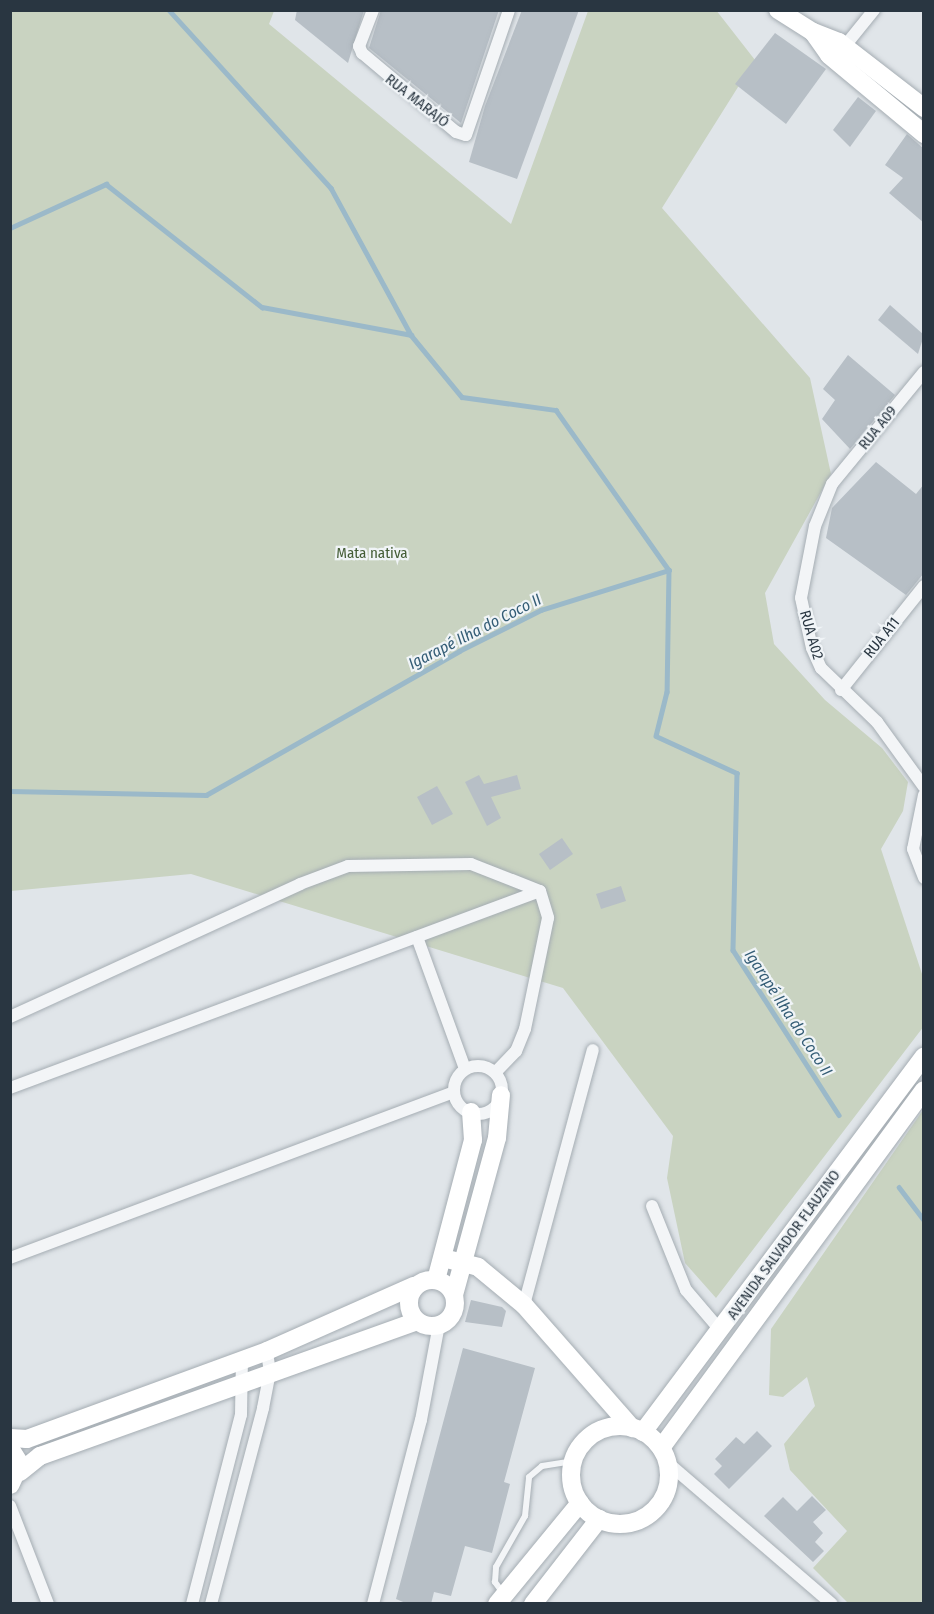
<!DOCTYPE html>
<meta charset="utf-8">
<style>
body{margin:0}
#map{position:relative;width:934px;height:1614px;overflow:hidden;background:#e0e5e9;font-family:"Fira Sans Condensed",sans-serif}
div>[style]{position:absolute}
.green>*{inset:0;background:#c9d3c1}
.stream>*{height:4.5px;margin:-2.25px;padding:0 2.25px;transform-origin:2.25px;border-radius:2.25px;background:#9bb9c9}
.building>*{inset:0;background:#b7bfc6}
.roads{filter:drop-shadow(0 0 2px #a5adb3) drop-shadow(0 0 2px #a5adb3)}
.lane>*{height:6px;margin:-3px;padding:0 3px;transform-origin:3px;border-radius:3px;background:#f3f5f7}
.street>*{height:12px;margin:-6px;padding:0 6px;transform-origin:6px;border-radius:6px;background:#f3f5f7}
.street>.ring{margin:-6px;padding:0;box-sizing:content-box;background:none;border:12px solid #f3f5f7;border-radius:50%}
.secondary>*{height:18px;margin:-9px;padding:0 9px;transform-origin:9px;border-radius:9px;background:#fff}
.secondary>.ring{margin:-9px;padding:0;box-sizing:content-box;background:none;border:18px solid #fff;border-radius:50%}
span{translate:-50% -50%;white-space:nowrap;text-align:center;line-height:1.15;-webkit-text-stroke:4.5px #f0f4f7;paint-order:stroke}
.street-label{font-size:15px;color:#293641}
.park-label{font-size:15px;color:#445d36}
.water-label{font-size:16px;color:#335c75;font-style:italic}
.frame{position:absolute;inset:0;border:12px solid #293641;pointer-events:none}
</style>
<div id="map">
<div class="green">
<div style="clip-path:polygon(716px 10px,755px 60px,662px 208px,810px 378px,831px 474px,765px 593px,774px 644px,825px 700px,882px 748px,908px 782px,903px 811px,881px 849px,923px 977px,924px 1026px,716px 1298px,685px 1263px,667px 1178px,673px 1136px,563px 988px,191px 874px,11px 891px,11px 11px,274px 11px,269px 24px,511px 224px,588px 11px)"></div>
<div style="clip-path:polygon(923px 1110px,923px 1603px,848px 1603px,813px 1568px,847px 1531px,790px 1470px,784px 1444px,815px 1406px,807px 1377px,783px 1397px,769px 1395px,771px 1329px)"></div>
</div>
<div class="stream">
<div style="left:169px;top:10px;width:241px;rotate:47.7deg"></div>
<div style="left:331px;top:188px;width:167px;rotate:61.4deg"></div>
<div style="left:411px;top:335px;width:80px;rotate:50.6deg"></div>
<div style="left:462px;top:397px;width:95px;rotate:7.9deg"></div>
<div style="left:556px;top:410px;width:196px;rotate:54.8deg"></div>
<div style="left:10px;top:228px;width:106px;rotate:-24.6deg"></div>
<div style="left:106px;top:184px;width:199px;rotate:38.3deg"></div>
<div style="left:262px;top:307px;width:152px;rotate:10.6deg"></div>
<div style="left:10px;top:791px;width:196px;rotate:1.2deg"></div>
<div style="left:206px;top:795px;width:291px;rotate:-29.6deg"></div>
<div style="left:459px;top:651px;width:92px;rotate:-26.6deg"></div>
<div style="left:541px;top:610px;width:134px;rotate:-17.4deg"></div>
<div style="left:669px;top:570px;width:122px;rotate:90.9deg"></div>
<div style="left:667px;top:692px;width:45px;rotate:104deg"></div>
<div style="left:656px;top:736px;width:89px;rotate:24.6deg"></div>
<div style="left:737px;top:773px;width:177px;rotate:91.3deg"></div>
<div style="left:733px;top:950px;width:196px;rotate:57.3deg"></div>
<div style="left:899px;top:1187px;width:41px;rotate:52.9deg"></div>
</div>
<div class="building">
<div style="clip-path:polygon(297px 10px,364px 10px,348px 63px,295px 20px)"></div>
<div style="clip-path:polygon(381px 10px,499px 10px,461px 123px,369px 48px)"></div>
<div style="clip-path:polygon(522px 10px,579px 10px,517px 179px,469px 162px,485px 106px)"></div>
<div style="clip-path:polygon(775px 33px,826px 69px,786px 124px,735px 84px)"></div>
<div style="clip-path:polygon(858px 97px,876px 111px,850px 147px,833px 130px)"></div>
<div style="clip-path:polygon(907px 134px,924px 149px,924px 223px,889px 193px,903px 178px,885px 165px)"></div>
<div style="clip-path:polygon(890px 305px,924px 335px,918px 354px,878px 320px)"></div>
<div style="clip-path:polygon(848px 355px,895px 395px,850px 449px,822px 419px,835px 400px,823px 389px)"></div>
<div style="clip-path:polygon(876px 462px,916px 494px,924px 484px,924px 573px,906px 595px,826px 538px,832px 508px)"></div>
<div style="clip-path:polygon(479px 775px,484px 784px,517px 775px,521px 789px,491px 797px,501px 818px,487px 826px,465px 782px)"></div>
<div style="clip-path:polygon(437px 786px,453px 814px,432px 825px,417px 797px)"></div>
<div style="clip-path:polygon(562px 838px,573px 854px,550px 870px,539px 854px)"></div>
<div style="clip-path:polygon(621px 886px,626px 901px,601px 909px,596px 894px)"></div>
<div style="clip-path:polygon(471px 1300px,502px 1307px,506px 1311px,502px 1327px,465px 1322px)"></div>
<div style="clip-path:polygon(463px 1348px,535px 1368px,504px 1482px,510px 1484px,492px 1553px,465px 1546px,451px 1596px,434px 1592px,431px 1604px,408px 1604px,396px 1599px)"></div>
<div style="clip-path:polygon(757px 1431px,772px 1446px,729px 1489px,714px 1474px,722px 1466px,715px 1459px,736px 1437px,744px 1444px)"></div>
<div style="clip-path:polygon(812px 1496px,826px 1510px,813px 1522px,823px 1533px,815px 1542px,824px 1551px,813px 1562px,764px 1516px,783px 1497px,797px 1511px)"></div>
</div>
<div class="roads">
<div class="lane">
<div style="left:503px;top:1593px;width:14px;rotate:-126deg"></div>
<div style="left:495px;top:1582px;width:15px;rotate:-86deg"></div>
<div style="left:496px;top:1567px;width:59px;rotate:-60.4deg"></div>
<div style="left:525px;top:1516px;width:39px;rotate:-84deg"></div>
<div style="left:529px;top:1477px;width:17px;rotate:-40deg"></div>
<div style="left:542px;top:1466px;width:31px;rotate:-9deg"></div>
</div>
<div class="street">
<div style="left:373px;top:10px;width:39px;rotate:111deg"></div>
<div style="left:359px;top:46px;width:8px;rotate:67deg"></div>
<div style="left:362px;top:53px;width:123px;rotate:40deg"></div>
<div style="left:456px;top:132px;width:10px;rotate:17deg"></div>
<div style="left:466px;top:135px;width:132px;rotate:-71deg"></div>
<div style="left:840px;top:52px;width:54px;rotate:-51deg"></div>
<div style="left:924px;top:372px;width:145px;rotate:129.4deg"></div>
<div style="left:832px;top:484px;width:45px;rotate:112deg"></div>
<div style="left:815px;top:526px;width:73px;rotate:101deg"></div>
<div style="left:801px;top:598px;width:51px;rotate:77.6deg"></div>
<div style="left:812px;top:648px;width:22px;rotate:66deg"></div>
<div style="left:821px;top:668px;width:78px;rotate:44deg"></div>
<div style="left:877px;top:722px;width:80px;rotate:54.1deg"></div>
<div style="left:841px;top:690px;width:133px;rotate:-51.4deg"></div>
<div style="left:924px;top:795px;width:55px;rotate:101.5deg"></div>
<div style="left:913px;top:849px;width:31px;rotate:69deg"></div>
<div style="left:417px;top:937px;width:140px;rotate:70deg"></div>
<div style="left:10px;top:1017px;width:319px;rotate:-24.6deg"></div>
<div style="left:300px;top:884px;width:51px;rotate:-20.6deg"></div>
<div style="left:348px;top:866px;width:123px;rotate:-0.9deg"></div>
<div style="left:471px;top:864px;width:74px;rotate:21.4deg"></div>
<div class="ring" style="left:454px;top:1066px;width:36px;height:36px"></div>
<div style="left:10px;top:1088px;width:565px;rotate:-20.39deg"></div>
<div style="left:540px;top:891px;width:28px;rotate:73deg"></div>
<div style="left:548px;top:918px;width:113px;rotate:101.7deg"></div>
<div style="left:525px;top:1029px;width:24px;rotate:112deg"></div>
<div style="left:516px;top:1051px;width:30px;rotate:134deg"></div>
<div style="left:652px;top:1206px;width:91px;rotate:68deg"></div>
<div style="left:686px;top:1290px;width:54px;rotate:49.5deg"></div>
<div style="left:10px;top:1258px;width:474px;rotate:-20.5deg"></div>
<div style="left:524px;top:1305px;width:264px;rotate:-74.9deg"></div>
<div style="left:668px;top:1463px;width:216px;rotate:40.7deg"></div>
<div style="left:10px;top:1506px;width:105px;rotate:68.8deg"></div>
<div style="left:192px;top:1604px;width:195px;rotate:-75.5deg"></div>
<div style="left:241px;top:1415px;width:55px;rotate:-89deg"></div>
<div style="left:211px;top:1604px;width:203px;rotate:-75.1deg"></div>
<div style="left:263px;top:1408px;width:36px;rotate:-79deg"></div>
<div style="left:270px;top:1373px;width:22px;rotate:-98deg"></div>
<div style="left:373px;top:1604px;width:190px;rotate:-75.4deg"></div>
<div style="left:421px;top:1420px;width:97px;rotate:-79.3deg"></div>
</div>
<div class="secondary">
<div style="left:778px;top:10px;width:41px;rotate:32.2deg"></div>
<div style="left:813px;top:32px;width:28px;rotate:21deg"></div>
<div style="left:839px;top:42px;width:108px;rotate:37.8deg"></div>
<div style="left:813px;top:32px;width:28px;rotate:55deg"></div>
<div style="left:829px;top:55px;width:124px;rotate:39.7deg"></div>
<div style="left:443px;top:1258px;width:36px;rotate:14deg"></div>
<div style="left:478px;top:1267px;width:60px;rotate:39.6deg"></div>
<div style="left:524px;top:1305px;width:164px;rotate:48.7deg"></div>
<div class="ring" style="left:409px;top:1280px;width:28px;height:28px"></div>
<div style="left:436px;top:1280px;width:145px;rotate:-75.2deg"></div>
<div style="left:473px;top:1140px;width:28px;rotate:-94deg"></div>
<div style="left:454px;top:1295px;width:163px;rotate:-74.7deg"></div>
<div style="left:497px;top:1138px;width:43px;rotate:-84.7deg"></div>
<div class="ring" style="left:571px;top:1426px;width:80px;height:80px"></div>
<div style="left:643px;top:1432px;width:469px;rotate:-53.2deg"></div>
<div style="left:10px;top:1438px;width:17px;rotate:3deg"></div>
<div style="left:27px;top:1439px;width:256px;rotate:-20.1deg"></div>
<div style="left:267px;top:1351px;width:161px;rotate:-23.9deg"></div>
<div style="left:10px;top:1448px;width:19px;rotate:58deg"></div>
<div style="left:20px;top:1464px;width:23px;rotate:115deg"></div>
<div style="left:661px;top:1448px;width:444px;rotate:-53.7deg"></div>
<div style="left:20px;top:1472px;width:26px;rotate:-39deg"></div>
<div style="left:40px;top:1456px;width:400px;rotate:-19.7deg"></div>
<div style="left:497px;top:1604px;width:131px;rotate:-50.6deg"></div>
<div style="left:533px;top:1604px;width:108px;rotate:-52.2deg"></div>
</div>
</div>
<div class="street-label">
<span style="left:417px;top:101px;rotate:38deg">RUA MARAJÓ</span>
<span style="left:878px;top:428px;rotate:-51deg">RUA A09</span>
<span style="left:811px;top:635px;rotate:74deg">RUA A02</span>
<span style="left:882px;top:638px;rotate:-51deg">RUA A11</span>
<span style="left:784px;top:1245px;rotate:-54deg">AVENIDA SALVADOR FLAUZINO</span>
</div>
<div class="park-label">
<span style="left:372px;top:554px">Mata nativa</span>
</div>
<div class="water-label">
<span style="left:475px;top:632px;rotate:-27deg">Igarapé Ilha do Coco II</span>
<span style="left:788px;top:1013px;rotate:57deg">Igarapé Ilha do Coco II</span>
</div>
<div class="frame"></div>
</div>
